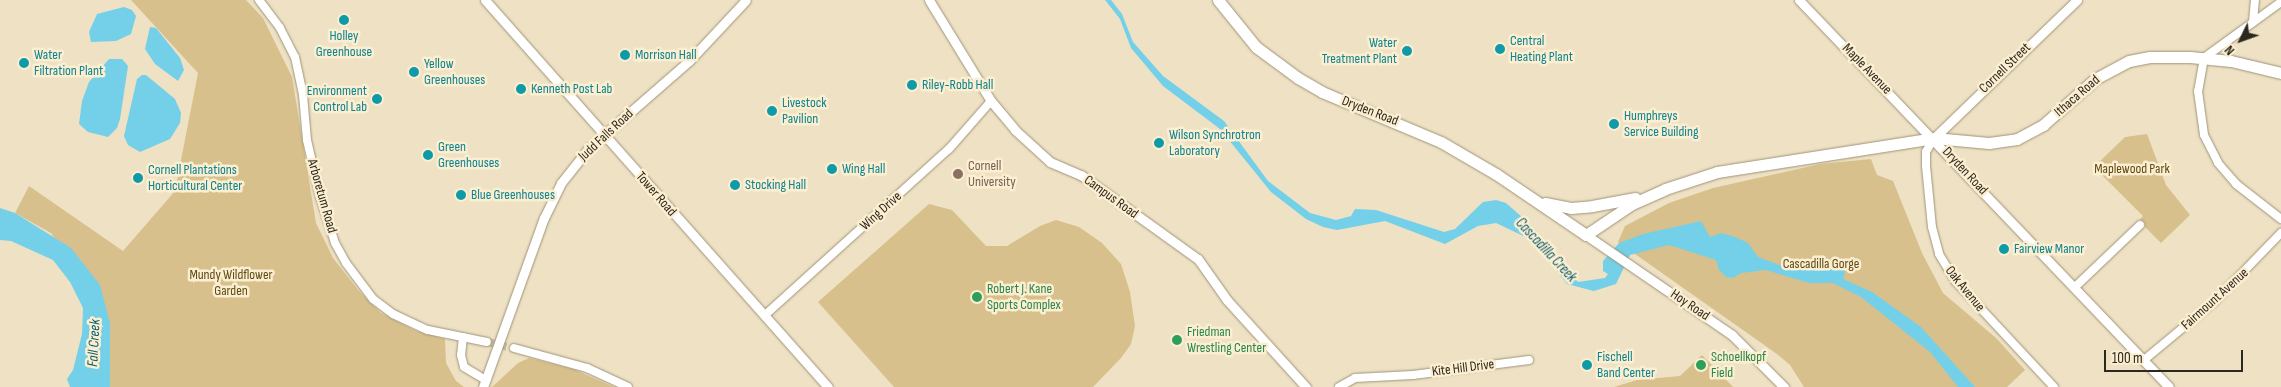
<!DOCTYPE html>
<style>
body{margin:0}
#map{position:relative;width:2281px;height:387px;overflow:hidden;background:#eee1c4;font-family:"Sofia Sans Condensed",sans-serif}
div>[style]{position:absolute}
.green>*{inset:0;background:#d7c08b}
.water>*{inset:0;background:#73d0e8}
.minor-tunnel>*{height:8px;margin-top:-4px;transform-origin:0;background:repeating-linear-gradient(90deg,#c7bca3 0 8px,transparent 0 12px)}
.roads{filter:drop-shadow(0 0 1px #9f9378) drop-shadow(0 0 1px #9f9378)}
.minor>*{height:8px;margin:-4px;padding:0 4px;transform-origin:4px;border-radius:4px;background:#fff}
.tertiary>*{height:9px;margin:-4.5px;padding:0 4.5px;transform-origin:4.5px;border-radius:4.5px;background:#fff}
.primary>*{height:11px;margin:-5.5px;padding:0 5.5px;transform-origin:5.5px;border-radius:5.5px;background:#fff}
.dots>*{width:14px;height:14px;translate:-50% -50%;box-sizing:border-box;border:2px solid #fbeed1;border-radius:50%}
span{translate:-50% -50%;white-space:nowrap;text-align:center;line-height:1.15;-webkit-text-stroke:5px #fbeed1;paint-order:stroke}
.culture-label{font-size:14px;color:#0d838f}
.left{translate:0 -50%;text-align:left}
.right{translate:-100% -50%;text-align:right}
.street-label{font-size:14px;color:#2d281d}
.education-label{font-size:14px;color:#785e54}
.park-label{font-size:14px;color:#5f4a15}
.leisure-label{font-size:14px;color:#27864d}
.water-label{font-size:15px;color:#0e5e6f;font-style:italic}
.north{position:absolute;left:2216px;top:15px;width:50px;height:50px;-webkit-text-stroke:4px #fbeed1;paint-order:stroke;rotate:228deg;font-size:14px;font-weight:700;line-height:20px;text-align:center;color:#2d281d}
.north::after{content:'';display:block;margin:auto;width:18px;height:22px;background:#2d281d;clip-path:polygon(50% 0,100% 100%,50% 72%,0 100%)}
.scale{position:absolute;left:2104px;top:350px;width:139px;height:22px;box-sizing:border-box;border:2px solid #2d281d;border-top:0;padding-left:6px;font-size:15px;line-height:18px;white-space:nowrap;color:#2d281d;-webkit-text-stroke:4px #fbeed1;paint-order:stroke}
</style>
<div id="map">
<div class="green">
<div style="clip-path:polygon(131px 0,246px 0,263px 18px,292px 77px,316px 223px,333px 258px,359px 291px,381px 313px,416px 331px,445px 339px,446px 363px,456px 381px,464px 387px,110px 387px,110px 323px,51px 233px,15px 213px,29px 186px,123px 251px,175px 191px,198px 73px)"></div>
<div style="clip-path:polygon(2147px 134px,2166px 185px,2190px 215px,2161px 243px,2139px 221px,2143px 216px,2094px 167px,2125px 137px)"></div>
<div style="clip-path:polygon(1871px 159px,1877px 175px,1893px 181px,1922px 253px,1943px 293px,1996px 338px,2025px 370px,2007px 387px,1804px 387px,1790px 365px,1777px 354px,1618px 242px,1625px 226px,1669px 203px,1713px 188px,1820px 164px)"></div>
<div style="clip-path:polygon(929px 204px,952px 210px,986px 246px,1007px 246px,1040px 226px,1056px 220px,1079px 227px,1102px 243px,1121px 264px,1130px 292px,1135px 326px,1131px 344px,1121px 358px,1093px 387px,894px 387px,818px 302px)"></div>
<div style="clip-path:polygon(1702px 355px,1733px 387px,1614px 387px,1637px 380px,1680px 376px)"></div>
<div style="clip-path:polygon(529px 358px,573px 369px,614px 387px,492px 387px,518px 363px)"></div>
</div>
<div class="water">
<div style="clip-path:polygon(1105px 0,1111px 0,1122px 14px,1133px 42px,1163px 76px,1224px 121px,1268px 181px,1310px 213px,1336px 220px,1351px 216px,1355px 209px,1376px 210px,1444px 232px,1455px 229px,1483px 202px,1496px 200px,1506px 203px,1530px 224px,1578px 282px,1605px 278px,1608px 274px,1603px 271px,1603px 261px,1619px 243px,1643px 234px,1701px 221px,1710px 237px,1722px 233px,1735px 237px,1748px 243px,1758px 257px,1782px 266px,1814px 270px,1829px 262px,1846px 268px,1843px 279px,1872px 292px,1921px 327px,1975px 387px,1958px 387px,1930px 352px,1861px 297px,1833px 283px,1809px 283px,1766px 270px,1741px 273px,1733px 278px,1726px 277px,1719px 270px,1716px 260px,1669px 245px,1630px 255px,1616px 284px,1594px 291px,1567px 284px,1534px 241px,1496px 223px,1478px 226px,1445px 244px,1385px 221px,1337px 230px,1323px 227px,1306px 219px,1271px 192px,1220px 129px,1163px 86px,1131px 48px,1120px 19px)"></div>
<div style="clip-path:polygon(124px 7px,132px 10px,136px 16px,131px 34px,116px 41px,91px 42px,89px 32px,97px 14px)"></div>
<div style="clip-path:polygon(150px 27px,156px 28px,180px 58px,184px 70px,178px 81px,155px 64px,145px 49px)"></div>
<div style="clip-path:polygon(109px 59px,122px 59px,128px 66px,120px 119px,117px 128px,108px 137px,88px 132px,79px 124px,82px 101px,89px 82px)"></div>
<div style="clip-path:polygon(142px 75px,146px 75px,175px 99px,181px 113px,180px 123px,170px 139px,140px 152px,128px 145px,124px 136px,137px 79px)"></div>
<div style="clip-path:polygon(0 208px,15px 213px,71px 248px,100px 285px,110px 323px,110px 387px,70px 387px,67px 379px,73px 370px,82px 334px,83px 308px,70px 282px,53px 260px,11px 241px,0 240px)"></div>
</div>
<div class="minor-tunnel">
<div style="left:487px;top:342px;width:28px;rotate:13deg"></div>
</div>
<div class="roads">
<div class="minor">
<div style="left:259px;top:0;width:35px;rotate:53deg"></div>
<div style="left:280px;top:28px;width:33px;rotate:63deg"></div>
<div style="left:295px;top:57px;width:39px;rotate:78deg"></div>
<div style="left:303px;top:95px;width:45px;rotate:84.9deg"></div>
<div style="left:307px;top:140px;width:58px;rotate:77.2deg"></div>
<div style="left:320px;top:197px;width:48px;rotate:71.9deg"></div>
<div style="left:335px;top:243px;width:23px;rotate:61deg"></div>
<div style="left:346px;top:263px;width:45px;rotate:53.1deg"></div>
<div style="left:373px;top:299px;width:25px;rotate:37deg"></div>
<div style="left:393px;top:314px;width:38px;rotate:25deg"></div>
<div style="left:428px;top:330px;width:60px;rotate:11.5deg"></div>
<div style="left:2281px;top:2px;width:95px;rotate:144deg"></div>
<div style="left:2204px;top:58px;width:34px;rotate:100deg"></div>
<div style="left:2198px;top:91px;width:44px;rotate:82.2deg"></div>
<div style="left:2204px;top:135px;width:31px;rotate:63deg"></div>
<div style="left:2218px;top:163px;width:28px;rotate:49deg"></div>
<div style="left:2236px;top:184px;width:57px;rotate:37.9deg"></div>
<div style="left:2253px;top:22px;width:22px;rotate:-85deg"></div>
<div style="left:1934px;top:138px;width:16px;rotate:120deg"></div>
<div style="left:1926px;top:152px;width:14px;rotate:90deg"></div>
<div style="left:1926px;top:166px;width:61px;rotate:84.4deg"></div>
<div style="left:1932px;top:227px;width:28px;rotate:75deg"></div>
<div style="left:1939px;top:254px;width:33px;rotate:59deg"></div>
<div style="left:1956px;top:282px;width:144px;rotate:47deg"></div>
<div style="left:2075px;top:287px;width:90px;rotate:-43.6deg"></div>
<div style="left:765px;top:315px;width:248px;rotate:-42.1deg"></div>
<div style="left:949px;top:149px;width:64px;rotate:-48.8deg"></div>
<div style="left:463px;top:337px;width:18px;rotate:96deg"></div>
<div style="left:461px;top:355px;width:12px;rotate:76deg"></div>
<div style="left:464px;top:367px;width:26px;rotate:31deg"></div>
<div style="left:514px;top:348px;width:76px;rotate:15.3deg"></div>
<div style="left:587px;top:368px;width:45px;rotate:24.9deg"></div>
<div style="left:2144px;top:360px;width:92px;rotate:-39.7deg"></div>
<div style="left:2215px;top:301px;width:95px;rotate:-45.9deg"></div>
<div style="left:1339px;top:387px;width:18px;rotate:-29deg"></div>
<div style="left:1355px;top:378px;width:58px;rotate:-3deg"></div>
<div style="left:1413px;top:375px;width:117px;rotate:-7.4deg"></div>
</div>
<div class="tertiary">
<div style="left:485px;top:0;width:517px;rotate:48.45deg"></div>
<div style="left:929px;top:0;width:119px;rotate:58.5deg"></div>
<div style="left:991px;top:101px;width:38px;rotate:50deg"></div>
<div style="left:1015px;top:130px;width:47px;rotate:42.4deg"></div>
<div style="left:1050px;top:162px;width:34px;rotate:23deg"></div>
<div style="left:1081px;top:175px;width:144px;rotate:35.7deg"></div>
<div style="left:1198px;top:259px;width:50px;rotate:54.7deg"></div>
<div style="left:1227px;top:300px;width:118px;rotate:47.8deg"></div>
<div style="left:1799px;top:0;width:535px;rotate:46.29deg"></div>
<div style="left:1934px;top:138px;width:199px;rotate:-44deg"></div>
<div style="left:1586px;top:235px;width:177px;rotate:34.4deg"></div>
<div style="left:1732px;top:335px;width:74px;rotate:45deg"></div>
<div style="left:483px;top:387px;width:180px;rotate:-70.2deg"></div>
<div style="left:544px;top:218px;width:39px;rotate:-64deg"></div>
<div style="left:561px;top:183px;width:43px;rotate:-51.5deg"></div>
<div style="left:588px;top:149px;width:134px;rotate:-41.1deg"></div>
<div style="left:689px;top:61px;width:83px;rotate:-46.9deg"></div>
</div>
<div class="primary">
<div style="left:1218px;top:0;width:60px;rotate:51deg"></div>
<div style="left:1256px;top:47px;width:52px;rotate:36.4deg"></div>
<div style="left:1298px;top:78px;width:28px;rotate:30deg"></div>
<div style="left:1322px;top:92px;width:129px;rotate:22.8deg"></div>
<div style="left:1441px;top:142px;width:64px;rotate:30.2deg"></div>
<div style="left:1496px;top:174px;width:109px;rotate:34.1deg"></div>
<div style="left:1586px;top:235px;width:55px;rotate:-34deg"></div>
<div style="left:1632px;top:204px;width:36px;rotate:-24deg"></div>
<div style="left:1665px;top:189px;width:55px;rotate:-18.1deg"></div>
<div style="left:1717px;top:172px;width:220px;rotate:-8.9deg"></div>
<div style="left:1934px;top:138px;width:55px;rotate:5.2deg"></div>
<div style="left:1989px;top:143px;width:28px;rotate:-8deg"></div>
<div style="left:2017px;top:139px;width:30px;rotate:-28deg"></div>
<div style="left:2043px;top:125px;width:69px;rotate:-41.5deg"></div>
<div style="left:2095px;top:79px;width:38px;rotate:-28deg"></div>
<div style="left:2129px;top:61px;width:21px;rotate:-11deg"></div>
<div style="left:2150px;top:57px;width:40px"></div>
<div style="left:2190px;top:57px;width:41px;rotate:5.6deg"></div>
<div style="left:2231px;top:61px;width:51px;rotate:13.5deg"></div>
<div style="left:1545px;top:203px;width:26px;rotate:11deg"></div>
<div style="left:1571px;top:208px;width:21px;rotate:-5deg"></div>
<div style="left:1592px;top:206px;width:44px;rotate:-10.5deg"></div>
</div>
</div>
<div class="dots">
<div style="left:344px;top:20px;background:#0f9aa8"></div>
<div style="left:1500px;top:49px;background:#0f9aa8"></div>
<div style="left:1407px;top:51px;background:#0f9aa8"></div>
<div style="left:625px;top:55px;background:#0f9aa8"></div>
<div style="left:24px;top:63px;background:#0f9aa8"></div>
<div style="left:414px;top:72px;background:#0f9aa8"></div>
<div style="left:912px;top:85px;background:#0f9aa8"></div>
<div style="left:521px;top:89px;background:#0f9aa8"></div>
<div style="left:377px;top:99px;background:#0f9aa8"></div>
<div style="left:772px;top:111px;background:#0f9aa8"></div>
<div style="left:1614px;top:124px;background:#0f9aa8"></div>
<div style="left:1159px;top:143px;background:#0f9aa8"></div>
<div style="left:428px;top:155px;background:#0f9aa8"></div>
<div style="left:832px;top:169px;background:#0f9aa8"></div>
<div style="left:958px;top:174px;background:#8d6e63"></div>
<div style="left:138px;top:178px;background:#0f9aa8"></div>
<div style="left:735px;top:185px;background:#0f9aa8"></div>
<div style="left:461px;top:195px;background:#0f9aa8"></div>
<div style="left:2004px;top:249px;background:#0f9aa8"></div>
<div style="left:977px;top:297px;background:#2e9e5b"></div>
<div style="left:1177px;top:340px;background:#2e9e5b"></div>
<div style="left:1587px;top:365px;background:#0f9aa8"></div>
<div style="left:1701px;top:365px;background:#2e9e5b"></div>
</div>
<div class="culture-label">
<span style="left:344px;top:44px">Holley<br>Greenhouse</span>
<span class="left" style="left:1510px;top:49px">Central<br>Heating Plant</span>
<span class="right" style="left:1397px;top:51px">Water<br>Treatment Plant</span>
<span class="left" style="left:34px;top:63px">Water<br>Filtration Plant</span>
<span class="left" style="left:635px;top:55px">Morrison Hall</span>
<span class="left" style="left:424px;top:72px">Yellow<br>Greenhouses</span>
<span class="left" style="left:922px;top:85px">Riley-Robb Hall</span>
<span class="left" style="left:531px;top:89px">Kenneth Post Lab</span>
<span class="right" style="left:367px;top:99px">Environment<br>Control Lab</span>
<span class="left" style="left:782px;top:111px">Livestock<br>Pavilion</span>
<span class="left" style="left:1624px;top:124px">Humphreys<br>Service Building</span>
<span class="left" style="left:1169px;top:143px">Wilson Synchrotron<br>Laboratory</span>
<span class="left" style="left:438px;top:155px">Green<br>Greenhouses</span>
<span class="left" style="left:842px;top:169px">Wing Hall</span>
<span class="left" style="left:148px;top:178px">Cornell Plantations<br>Horticultural Center</span>
<span class="left" style="left:745px;top:185px">Stocking Hall</span>
<span class="left" style="left:471px;top:195px">Blue Greenhouses</span>
<span class="left" style="left:2014px;top:249px">Fairview Manor</span>
<span class="left" style="left:1597px;top:365px">Fischell<br>Band Center</span>
</div>
<div class="street-label">
<span style="left:2005px;top:68px;rotate:-44deg">Cornell Street</span>
<span style="left:1867px;top:69px;rotate:46deg">Maple Avenue</span>
<span style="left:2077px;top:96px;rotate:-41deg">Ithaca Road</span>
<span style="left:1370px;top:111px;rotate:21deg">Dryden Road</span>
<span style="left:606px;top:135px;rotate:-43deg">Judd Falls Road</span>
<span style="left:1965px;top:171px;rotate:47deg">Dryden Road</span>
<span style="left:656px;top:194px;rotate:49deg">Tower Road</span>
<span style="left:322px;top:196px;rotate:74deg">Arboretum Road</span>
<span style="left:1111px;top:197px;rotate:36deg">Campus Road</span>
<span style="left:881px;top:211px;rotate:-42deg">Wing Drive</span>
<span style="left:1965px;top:289px;rotate:51deg">Oak Avenue</span>
<span style="left:2215px;top:299px;rotate:-42deg">Fairmount Avenue</span>
<span style="left:1690px;top:305px;rotate:34deg">Hoy Road</span>
<span style="left:1463px;top:368px;rotate:-7deg">Kite Hill Drive</span>
</div>
<div class="education-label">
<span class="left" style="left:968px;top:174px">Cornell<br>University</span>
</div>
<div class="park-label">
<span style="left:2132px;top:169px">Maplewood Park</span>
<span style="left:1821px;top:264px">Cascadilla Gorge</span>
<span style="left:231px;top:283px">Mundy Wildflower<br>Garden</span>
</div>
<div class="leisure-label">
<span class="left" style="left:987px;top:297px">Robert J. Kane<br>Sports Complex</span>
<span class="left" style="left:1187px;top:340px">Friedman<br>Wrestling Center</span>
<span class="left" style="left:1711px;top:365px">Schoellkopf<br>Field</span>
</div>
<div class="water-label">
<span style="left:1546px;top:250px;rotate:47deg">Cascadilla Creek</span>
<span style="left:94px;top:343px;rotate:-87deg">Fall Creek</span>
</div>
<div class="north">N</div>
<div class="scale">100 m</div>
</div>
